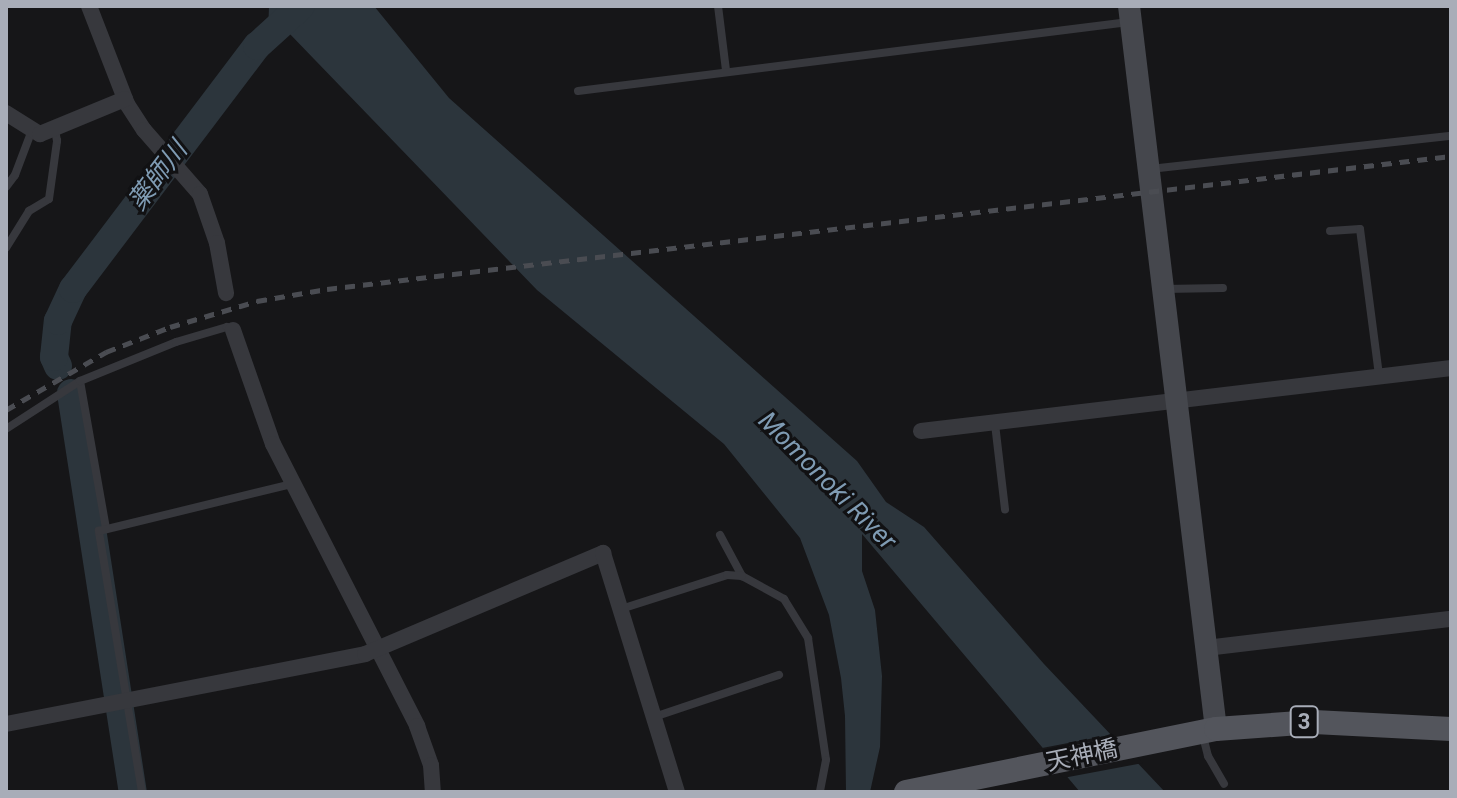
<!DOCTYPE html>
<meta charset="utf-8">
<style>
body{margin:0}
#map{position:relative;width:1457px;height:798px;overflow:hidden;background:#161618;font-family:Roboto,"Noto Sans JP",sans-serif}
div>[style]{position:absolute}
.water>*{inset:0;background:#2c353c}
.pier>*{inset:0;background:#161618}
.river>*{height:28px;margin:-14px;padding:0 14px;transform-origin:14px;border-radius:14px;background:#2c353c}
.lane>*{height:8px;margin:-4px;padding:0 4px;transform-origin:4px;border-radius:4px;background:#37383d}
.street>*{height:16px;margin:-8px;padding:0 8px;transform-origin:8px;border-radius:8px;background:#37383d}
.secondary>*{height:22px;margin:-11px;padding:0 11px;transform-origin:11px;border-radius:11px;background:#45474d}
.primary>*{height:24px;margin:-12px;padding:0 12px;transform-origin:12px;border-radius:12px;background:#53555c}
.rail>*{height:5px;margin-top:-2.5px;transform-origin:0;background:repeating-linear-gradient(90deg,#4a4c52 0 10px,transparent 0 18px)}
span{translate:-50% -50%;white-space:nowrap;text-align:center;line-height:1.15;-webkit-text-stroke:6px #111113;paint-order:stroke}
.shield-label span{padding:2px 6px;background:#111113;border:2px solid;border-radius:6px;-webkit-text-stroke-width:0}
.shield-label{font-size:22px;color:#a8adb8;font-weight:700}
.street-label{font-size:24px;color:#a8adb8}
.water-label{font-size:26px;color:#7f9bb3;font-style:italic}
.frame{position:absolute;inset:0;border:8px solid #a8adb8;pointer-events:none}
</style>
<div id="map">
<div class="water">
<div style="clip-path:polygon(269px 6px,374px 6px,449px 98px,857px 461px,886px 502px,924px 527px,1044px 664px,1165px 792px,1080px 792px,862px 534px,862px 571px,875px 610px,882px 676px,880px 747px,870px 792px,846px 792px,845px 716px,841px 678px,829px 615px,800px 538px,724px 444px,537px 290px,287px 31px,268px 35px)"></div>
</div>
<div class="pier">
<div style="clip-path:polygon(1115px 734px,1143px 763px,1063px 778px,1037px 749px)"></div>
</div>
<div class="river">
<div style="left:58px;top:366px;width:10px;rotate:-114deg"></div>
<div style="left:54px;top:357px;width:36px;rotate:-84deg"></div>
<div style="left:58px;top:321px;width:35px;rotate:-65deg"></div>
<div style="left:73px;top:289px;width:305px;rotate:-52.9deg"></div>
<div style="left:257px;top:46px;width:59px;rotate:-42.3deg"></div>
<div style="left:71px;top:393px;width:404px;rotate:81.2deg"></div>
</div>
<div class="lane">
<div style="left:718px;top:6px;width:64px;rotate:82.9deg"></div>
<div style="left:578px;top:91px;width:555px;rotate:-7.14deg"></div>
<div style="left:1150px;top:169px;width:303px;rotate:-6.3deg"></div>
<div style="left:6px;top:187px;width:15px;rotate:-53deg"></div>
<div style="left:15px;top:175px;width:48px;rotate:-69.3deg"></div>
<div style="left:1330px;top:231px;width:30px;rotate:-4deg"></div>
<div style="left:1360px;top:229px;width:148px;rotate:82.6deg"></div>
<div style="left:6px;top:248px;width:44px;rotate:-58.1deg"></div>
<div style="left:29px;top:211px;width:23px;rotate:-31deg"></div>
<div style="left:49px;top:199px;width:59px;rotate:-82.1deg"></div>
<div style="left:57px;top:141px;width:11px;rotate:-100deg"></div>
<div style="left:1164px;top:289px;width:59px;rotate:-1deg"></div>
<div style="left:80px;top:381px;width:150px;rotate:80deg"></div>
<div style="left:995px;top:424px;width:86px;rotate:83.3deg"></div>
<div style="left:6px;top:429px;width:88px;rotate:-33deg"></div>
<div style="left:80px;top:381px;width:104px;rotate:-22.1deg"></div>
<div style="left:176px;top:342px;width:53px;rotate:-16.4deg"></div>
<div style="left:227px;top:327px;width:6px;rotate:31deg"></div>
<div style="left:720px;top:535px;width:47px;rotate:61.8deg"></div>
<div style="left:742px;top:576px;width:48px;rotate:28.7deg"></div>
<div style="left:784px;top:599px;width:46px;rotate:58.4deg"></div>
<div style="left:808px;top:638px;width:123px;rotate:81.6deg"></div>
<div style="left:826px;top:760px;width:33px;rotate:101deg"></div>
<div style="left:621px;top:609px;width:111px;rotate:-17.8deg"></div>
<div style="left:727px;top:575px;width:15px;rotate:4deg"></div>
<div style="left:654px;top:717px;width:132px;rotate:-18.6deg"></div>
<div style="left:1203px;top:736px;width:21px;rotate:76deg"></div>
<div style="left:1208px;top:756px;width:32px;rotate:60deg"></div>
<div style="left:142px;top:792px;width:265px;rotate:-99.4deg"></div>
<div style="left:99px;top:531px;width:199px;rotate:-13.7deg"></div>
</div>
<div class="street">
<div style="left:89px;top:6px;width:105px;rotate:68.8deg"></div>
<div style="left:127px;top:104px;width:31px;rotate:57deg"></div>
<div style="left:144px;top:130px;width:85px;rotate:48.8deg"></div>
<div style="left:200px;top:194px;width:52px;rotate:70.9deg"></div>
<div style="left:217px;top:243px;width:51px;rotate:79.8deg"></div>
<div style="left:6px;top:113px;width:40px;rotate:32deg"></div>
<div style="left:40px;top:134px;width:92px;rotate:-22.4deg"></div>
<div style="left:233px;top:330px;width:121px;rotate:70.7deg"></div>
<div style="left:273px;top:444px;width:317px;rotate:62.9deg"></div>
<div style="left:417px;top:726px;width:41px;rotate:70.3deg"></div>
<div style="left:431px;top:765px;width:27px;rotate:86deg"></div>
<div style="left:921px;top:431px;width:534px;rotate:-6.78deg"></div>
<div style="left:1206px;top:648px;width:247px;rotate:-6.8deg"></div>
<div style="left:6px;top:724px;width:366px;rotate:-11deg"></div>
<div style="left:365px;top:654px;width:259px;rotate:-23deg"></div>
<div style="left:603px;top:553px;width:250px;rotate:72.8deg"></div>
</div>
<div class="secondary">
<div style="left:1129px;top:6px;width:728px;rotate:83.14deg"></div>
</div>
<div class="primary">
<div style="left:906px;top:792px;width:316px;rotate:-11.5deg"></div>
<div style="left:1216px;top:729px;width:98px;rotate:-4.1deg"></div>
<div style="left:1314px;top:722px;width:137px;rotate:2.9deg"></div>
</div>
<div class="rail">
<div style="left:6px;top:410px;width:116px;rotate:-30.1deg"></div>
<div style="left:106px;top:352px;width:69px;rotate:-21.3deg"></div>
<div style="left:170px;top:327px;width:91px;rotate:-16.6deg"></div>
<div style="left:257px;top:301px;width:71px;rotate:-9.7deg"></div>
<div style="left:327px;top:289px;width:1132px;rotate:-6.75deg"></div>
</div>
<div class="shield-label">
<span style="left:1304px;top:722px">3</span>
</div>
<div class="street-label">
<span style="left:1082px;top:756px;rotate:-12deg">天神橋</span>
</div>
<div class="water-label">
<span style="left:158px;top:176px;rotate:-53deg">薬師川</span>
<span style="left:827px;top:481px;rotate:45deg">Momonoki River</span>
</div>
<div class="frame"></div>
</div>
